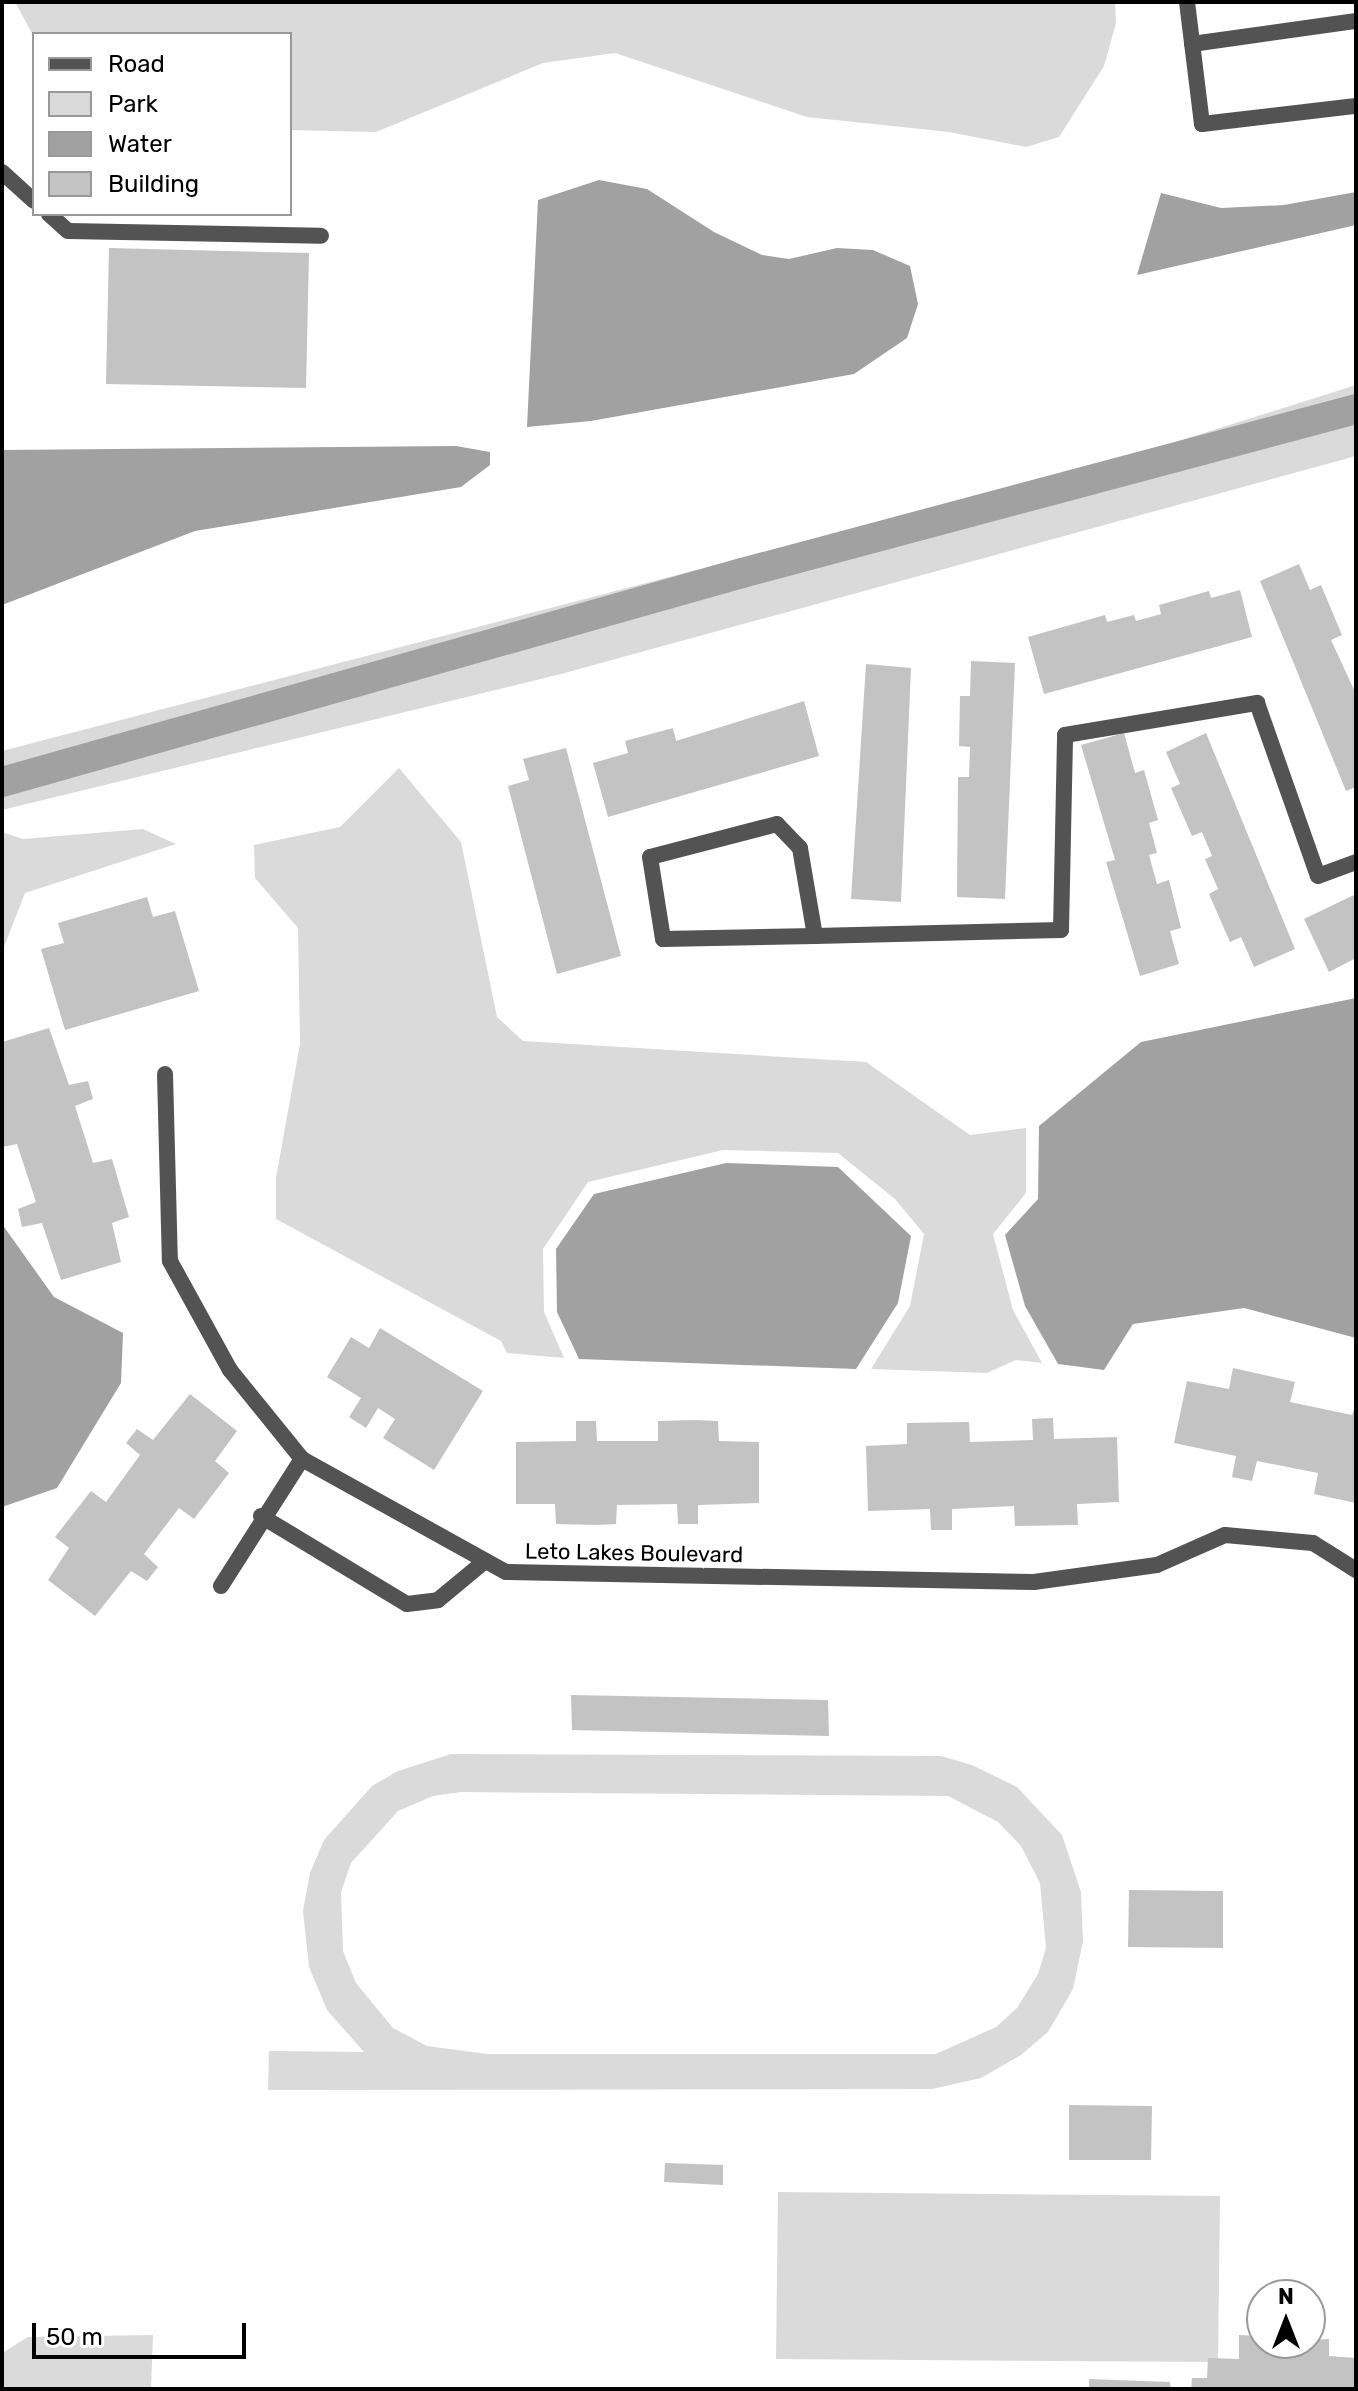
<!DOCTYPE html>
<style>
body{margin:0}
#map{position:relative;width:1358px;height:2391px;overflow:hidden;background:#fff;font-family:Rubik,sans-serif}
div>[style]{position:absolute}
.green>*{inset:0;background:#dadada}
.water>*{inset:0;background:#a1a1a1}
.canal>*{height:30px;margin:-15px;padding:0 15px;transform-origin:15px;border-radius:15px;background:#a1a1a1}
.building>*{inset:0;background:#c3c3c3}
.service>*{height:16px;margin:-8px;padding:0 8px;transform-origin:8px;border-radius:8px;background:#535353}
.minor>*{height:16px;margin:-8px;padding:0 8px;transform-origin:8px;border-radius:8px;background:#535353}
span{translate:-50% -50%;white-space:nowrap;text-align:center;line-height:1.15;-webkit-text-stroke:7px #fff;paint-order:stroke}
.street-label{font-size:22px;color:#000}
.frame{position:absolute;inset:0;border:4px solid #000;pointer-events:none}
.legend{position:absolute;left:32px;top:32px;width:260px;height:184px;box-sizing:border-box;background:#fff;border:2px solid #999;margin:0;padding:10px 14px;list-style:none;font-size:24px;color:#000}
.legend li{display:flex;align-items:center;gap:16px;height:40px}
.legend b{width:40px;border:2px solid #999}
.north{position:absolute;left:1246px;top:2279px;width:80px;height:80px;box-sizing:border-box;background:#fff;border:2px solid #999;border-radius:50%;rotate:0deg;font-size:22px;font-weight:700;line-height:32px;text-align:center;color:#000}
.north::after{content:'';display:block;margin:auto;width:28px;height:36px;background:#000;clip-path:polygon(50% 0,100% 100%,50% 72%,0 100%)}
.scale{position:absolute;left:32px;top:2323px;width:214px;height:36px;box-sizing:border-box;border:4px solid #000;border-top:0;padding-left:10px;font-size:24px;line-height:28px;white-space:nowrap;color:#000;-webkit-text-stroke:6px #fff;paint-order:stroke}
</style>
<div id="map">
<div class="green">
<div style="clip-path:polygon(15px 2px,1115px 2px,1116px 23px,1104px 66px,1059px 137px,1026px 147px,949px 132px,807px 117px,615px 53px,543px 63px,376px 132px,290px 130px,290px 34px,34px 37px)"></div>
<div style="clip-path:polygon(1356px 385px,1356px 456px,561px 674px,2px 810px,2px 751px,1125px 458px)"></div>
<div style="clip-path:polygon(399px 768px,461px 842px,497px 1017px,523px 1041px,866px 1062px,970px 1135px,1026px 1128px,1026px 1193px,993px 1234px,1013px 1310px,1042px 1363px,1016px 1360px,987px 1373px,871px 1369px,910px 1306px,924px 1234px,895px 1199px,838px 1153px,723px 1150px,588px 1182px,543px 1249px,544px 1312px,564px 1358px,507px 1353px,501px 1341px,276px 1219px,276px 1178px,300px 1044px,298px 928px,255px 878px,254px 845px,340px 827px)"></div>
<div style="clip-path:polygon(143px 829px,176px 844px,25px 893px,2px 952px,2px 832px,23px 839px)"></div>
<div style="clip-path:polygon(evenodd,451px 1754px,941px 1756px,972px 1765px,1017px 1787px,1062px 1835px,1081px 1892px,1083px 1941px,1073px 1989px,1048px 2032px,1021px 2055px,981px 2078px,932px 2089px,268px 2090px,269px 2051px,364px 2052px,327px 2010px,309px 1967px,303px 1911px,310px 1873px,324px 1840px,372px 1786px,398px 1771px,451px 1754px,461px 1792px,948px 1796px,998px 1822px,1021px 1846px,1040px 1883px,1046px 1948px,1038px 1974px,1017px 2008px,996px 2027px,936px 2054px,487px 2054px,427px 2046px,393px 2028px,356px 1983px,343px 1951px,341px 1892px,351px 1863px,398px 1811px,433px 1796px,461px 1792px)"></div>
<div style="clip-path:polygon(778px 2192px,1220px 2196px,1218px 2362px,776px 2359px)"></div>
<div style="clip-path:polygon(153px 2335px,151px 2389px,2px 2389px,2px 2353px,28px 2337px)"></div>
</div>
<div class="water">
<div style="clip-path:polygon(599px 180px,647px 189px,714px 232px,762px 255px,789px 259px,837px 248px,873px 250px,910px 266px,918px 304px,907px 338px,854px 374px,591px 421px,527px 427px,538px 200px)"></div>
<div style="clip-path:polygon(1356px 192px,1356px 225px,1137px 275px,1161px 193px,1221px 208px,1284px 205px)"></div>
<div style="clip-path:polygon(456px 446px,490px 452px,490px 465px,461px 487px,195px 531px,2px 605px,2px 450px)"></div>
<div style="clip-path:polygon(1356px 998px,1356px 1338px,1244px 1308px,1133px 1324px,1104px 1370px,1058px 1364px,1025px 1306px,1005px 1235px,1038px 1199px,1039px 1126px,1141px 1042px)"></div>
<div style="clip-path:polygon(726px 1163px,838px 1167px,911px 1236px,898px 1303px,856px 1369px,579px 1359px,557px 1312px,556px 1249px,594px 1194px)"></div>
<div style="clip-path:polygon(2px 1224px,54px 1297px,123px 1333px,121px 1383px,57px 1488px,2px 1507px)"></div>
</div>
<div class="canal">
<div style="left:2px;top:782px;width:769px;rotate:-15.77deg"></div>
<div style="left:742px;top:573px;width:636px;rotate:-14.95deg"></div>
</div>
<div class="building">
<div style="clip-path:polygon(109px 248px,309px 253px,306px 388px,106px 384px)"></div>
<div style="clip-path:polygon(1299px 564px,1310px 590px,1321px 585px,1342px 635px,1331px 640px,1356px 694px,1356px 787px,1346px 791px,1260px 581px)"></div>
<div style="clip-path:polygon(1240px 590px,1252px 637px,1044px 694px,1028px 637px,1105px 615px,1107px 622px,1134px 615px,1136px 621px,1161px 614px,1159px 605px,1209px 591px,1211px 598px)"></div>
<div style="clip-path:polygon(971px 661px,1015px 663px,1005px 899px,957px 897px,958px 777px,969px 777px,970px 747px,959px 746px,960px 696px,970px 696px)"></div>
<div style="clip-path:polygon(866px 664px,911px 668px,901px 902px,851px 899px)"></div>
<div style="clip-path:polygon(804px 701px,819px 756px,608px 817px,593px 763px,628px 753px,625px 741px,673px 728px,676px 741px)"></div>
<div style="clip-path:polygon(1124px 733px,1135px 773px,1144px 770px,1158px 820px,1149px 823px,1157px 853px,1149px 855px,1157px 884px,1169px 880px,1181px 928px,1170px 931px,1179px 964px,1140px 976px,1106px 862px,1115px 860px,1081px 745px)"></div>
<div style="clip-path:polygon(1206px 733px,1295px 949px,1254px 967px,1241px 937px,1230px 942px,1209px 894px,1218px 889px,1205px 859px,1212px 856px,1202px 832px,1192px 836px,1171px 788px,1180px 784px,1166px 752px)"></div>
<div style="clip-path:polygon(566px 748px,621px 956px,557px 974px,508px 786px,529px 780px,523px 759px)"></div>
<div style="clip-path:polygon(1356px 894px,1356px 958px,1329px 972px,1304px 919px)"></div>
<div style="clip-path:polygon(147px 897px,153px 917px,175px 911px,199px 991px,65px 1030px,41px 949px,64px 943px,58px 923px)"></div>
<div style="clip-path:polygon(49px 1028px,69px 1085px,88px 1081px,93px 1099px,75px 1106px,93px 1163px,112px 1159px,129px 1217px,112px 1223px,121px 1262px,61px 1280px,42px 1223px,22px 1227px,18px 1209px,36px 1202px,17px 1144px,2px 1147px,2px 1042px)"></div>
<div style="clip-path:polygon(380px 1328px,483px 1391px,434px 1470px,383px 1438px,395px 1419px,378px 1408px,366px 1428px,349px 1417px,361px 1398px,327px 1377px,351px 1337px,369px 1348px)"></div>
<div style="clip-path:polygon(1233px 1368px,1295px 1382px,1290px 1402px,1352px 1415px,1356px 1404px,1356px 1503px,1314px 1494px,1318px 1473px,1257px 1461px,1252px 1481px,1232px 1477px,1236px 1456px,1174px 1443px,1187px 1381px,1229px 1389px)"></div>
<div style="clip-path:polygon(190px 1394px,237px 1431px,215px 1461px,229px 1473px,194px 1519px,179px 1508px,144px 1554px,158px 1567px,147px 1581px,131px 1571px,95px 1616px,48px 1580px,69px 1548px,55px 1537px,91px 1491px,106px 1502px,140px 1455px,126px 1443px,137px 1429px,153px 1440px)"></div>
<div style="clip-path:polygon(1053px 1418px,1054px 1439px,1117px 1437px,1119px 1502px,1077px 1504px,1078px 1525px,1015px 1526px,1014px 1506px,952px 1509px,952px 1530px,931px 1530px,930px 1509px,868px 1511px,866px 1446px,907px 1444px,907px 1423px,969px 1422px,970px 1442px,1033px 1440px,1032px 1419px)"></div>
<div style="clip-path:polygon(694px 1420px,718px 1421px,719px 1441px,759px 1442px,759px 1503px,698px 1505px,698px 1524px,678px 1524px,677px 1504px,617px 1505px,616px 1524px,597px 1525px,556px 1524px,555px 1504px,516px 1504px,516px 1442px,576px 1441px,576px 1421px,596px 1421px,597px 1441px,658px 1441px,658px 1421px)"></div>
<div style="clip-path:polygon(571px 1695px,828px 1700px,829px 1736px,572px 1730px)"></div>
<div style="clip-path:polygon(1129px 1890px,1223px 1891px,1223px 1948px,1128px 1947px)"></div>
<div style="clip-path:polygon(1069px 2105px,1152px 2106px,1151px 2160px,1069px 2160px)"></div>
<div style="clip-path:polygon(665px 2163px,723px 2165px,723px 2185px,664px 2182px)"></div>
<div style="clip-path:polygon(1239px 2335px,1262px 2336px,1262px 2343px,1329px 2339px,1329px 2356px,1356px 2358px,1356px 2389px,1191px 2389px,1192px 2378px,1207px 2378px,1208px 2358px,1239px 2359px)"></div>
<div style="clip-path:polygon(1089px 2379px,1170px 2382px,1171px 2389px,1089px 2389px)"></div>
</div>
<div class="service">
<div style="left:1187px;top:2px;width:123px;rotate:83deg"></div>
<div style="left:1202px;top:124px;width:155px;rotate:-6.7deg"></div>
<div style="left:1192px;top:44px;width:166px;rotate:-8deg"></div>
<div style="left:2px;top:172px;width:43px;rotate:42.2deg"></div>
<div style="left:49px;top:214px;width:25px;rotate:42deg"></div>
<div style="left:68px;top:231px;width:253px;rotate:1.1deg"></div>
<div style="left:261px;top:1516px;width:170px;rotate:31.1deg"></div>
<div style="left:407px;top:1604px;width:31px;rotate:-7deg"></div>
<div style="left:438px;top:1600px;width:61px;rotate:-39.7deg"></div>
<div style="left:221px;top:1586px;width:151px;rotate:-57.5deg"></div>
</div>
<div class="minor">
<div style="left:815px;top:936px;width:89px;rotate:-99.7deg"></div>
<div style="left:800px;top:848px;width:33px;rotate:-134deg"></div>
<div style="left:777px;top:824px;width:131px;rotate:165.4deg"></div>
<div style="left:650px;top:857px;width:83px;rotate:81deg"></div>
<div style="left:663px;top:939px;width:152px;rotate:-1.1deg"></div>
<div style="left:815px;top:936px;width:246px;rotate:-1.4deg"></div>
<div style="left:1061px;top:930px;width:195px;rotate:-88.8deg"></div>
<div style="left:1065px;top:735px;width:195px;rotate:-9.5deg"></div>
<div style="left:1257px;top:703px;width:183px;rotate:70.6deg"></div>
<div style="left:1318px;top:876px;width:40px;rotate:-20.2deg"></div>
<div style="left:165px;top:1074px;width:187px;rotate:88.5deg"></div>
<div style="left:170px;top:1261px;width:124px;rotate:61.2deg"></div>
<div style="left:230px;top:1370px;width:114px;rotate:51deg"></div>
<div style="left:302px;top:1459px;width:233px;rotate:29deg"></div>
<div style="left:506px;top:1572px;width:528px;rotate:1.09deg"></div>
<div style="left:1034px;top:1582px;width:124px;rotate:-7.9deg"></div>
<div style="left:1157px;top:1565px;width:74px;rotate:-23.8deg"></div>
<div style="left:1225px;top:1535px;width:88px;rotate:5.2deg"></div>
<div style="left:1313px;top:1543px;width:51px;rotate:32.1deg"></div>
</div>
<div class="street-label">
<span style="left:634px;top:1553px;rotate:1deg">Leto Lakes Boulevard</span>
</div>
<div class="frame"></div>
<ul class="legend">
<li><b style="height:10px;background:#535353"></b>Road</li>
<li><b style="height:22px;background:#dadada"></b>Park</li>
<li><b style="height:22px;background:#a1a1a1"></b>Water</li>
<li><b style="height:22px;background:#c3c3c3"></b>Building</li>
</ul>
<div class="north">N</div>
<div class="scale">50 m</div>
</div>
